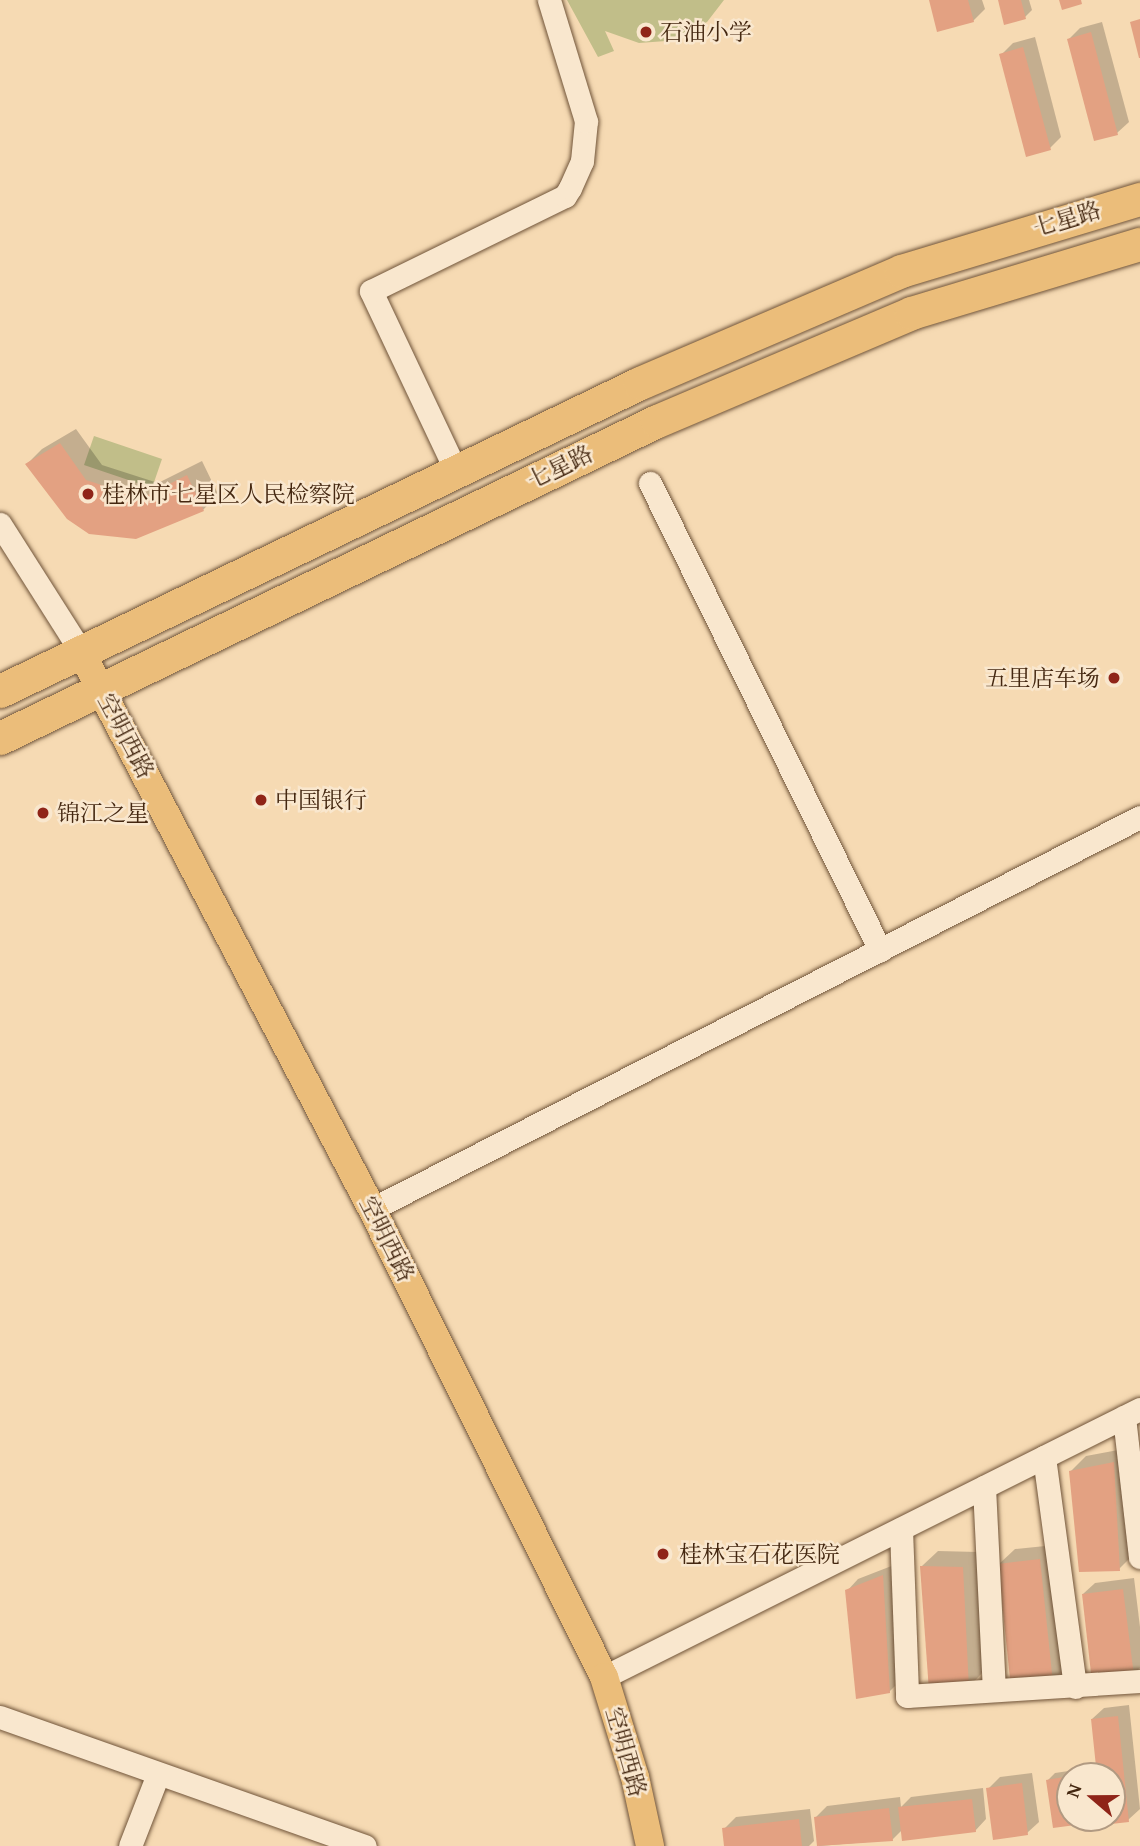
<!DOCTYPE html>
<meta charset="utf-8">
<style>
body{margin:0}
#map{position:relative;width:1140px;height:1846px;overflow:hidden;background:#f6dab3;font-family:"Gentium Book Plus","Noto Serif SC",serif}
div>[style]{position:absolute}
.green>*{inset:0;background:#c1be89}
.shadow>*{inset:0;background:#0003}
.building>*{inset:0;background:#e3a182}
.roads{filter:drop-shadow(0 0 2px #705439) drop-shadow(0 0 2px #705439)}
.minor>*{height:23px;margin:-11.5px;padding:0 11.5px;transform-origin:11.5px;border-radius:11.5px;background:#f9e7ce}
.major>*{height:28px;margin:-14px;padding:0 14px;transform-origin:14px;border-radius:14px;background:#ebbd7a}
.highway>*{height:33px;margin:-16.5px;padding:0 16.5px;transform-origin:16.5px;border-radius:16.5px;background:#ebbd7a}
.dots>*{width:19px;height:19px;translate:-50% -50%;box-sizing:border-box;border:4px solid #f9e7ce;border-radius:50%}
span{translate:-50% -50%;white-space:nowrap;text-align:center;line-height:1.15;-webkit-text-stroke:5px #f9e7ce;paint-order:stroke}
.poi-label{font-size:23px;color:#442710}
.left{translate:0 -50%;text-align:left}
.right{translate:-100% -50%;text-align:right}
.street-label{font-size:23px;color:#442710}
.north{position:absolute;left:1056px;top:1762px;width:70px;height:70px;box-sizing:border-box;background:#f9e7ce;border:2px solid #b19a82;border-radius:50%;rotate:290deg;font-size:19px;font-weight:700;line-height:28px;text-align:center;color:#442710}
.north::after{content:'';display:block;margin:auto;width:24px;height:32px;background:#8f2418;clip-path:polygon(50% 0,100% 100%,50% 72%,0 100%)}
</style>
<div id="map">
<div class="green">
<div style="clip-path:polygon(567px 0,724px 0,707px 22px,666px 41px,639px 43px,605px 31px,614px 51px,598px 57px)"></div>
<div style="clip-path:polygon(94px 436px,162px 459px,152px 488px,84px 465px)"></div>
</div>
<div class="shadow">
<div style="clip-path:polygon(931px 0,982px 0,985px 9px,973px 21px)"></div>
<div style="clip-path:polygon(999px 0,1029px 0,1032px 10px,1025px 17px)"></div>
<div style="clip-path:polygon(1102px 22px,1129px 122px,1117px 133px,1069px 39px,1080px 28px)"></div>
<div style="clip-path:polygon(1035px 37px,1061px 137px,1050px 148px,1001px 55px,1013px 43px)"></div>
<div style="clip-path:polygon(76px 429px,102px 465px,158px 483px,202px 461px,218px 494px,203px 510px,135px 537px,27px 464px,42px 449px)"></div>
<div style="clip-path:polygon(1129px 1448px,1134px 1554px,1119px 1569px,1071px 1471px,1086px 1456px)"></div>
<div style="clip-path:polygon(1055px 1545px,1068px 1666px,1052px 1681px,999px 1564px,1015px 1549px)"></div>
<div style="clip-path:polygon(938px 1551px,978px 1552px,983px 1672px,968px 1688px,922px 1566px)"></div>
<div style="clip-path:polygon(894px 1565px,901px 1680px,889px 1692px,847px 1591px,858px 1579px)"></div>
<div style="clip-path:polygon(1134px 1578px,1140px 1627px,1140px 1668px,1133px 1675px,1083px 1594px,1095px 1583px)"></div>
<div style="clip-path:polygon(1129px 1705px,1140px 1809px,1128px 1820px,1103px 1818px,1112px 1818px,1112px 1776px,1098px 1776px,1092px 1719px,1104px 1708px)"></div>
<div style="clip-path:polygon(1082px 1769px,1083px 1776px,1070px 1776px,1070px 1818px,1086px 1818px,1082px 1823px,1055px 1826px,1048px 1780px,1055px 1773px)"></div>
<div style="clip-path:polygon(1032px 1773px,1039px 1822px,1027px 1833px,988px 1789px,1000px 1777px)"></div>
<div style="clip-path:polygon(983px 1788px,986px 1819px,975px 1831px,902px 1830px,892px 1840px,819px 1846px,815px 1818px,827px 1806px,900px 1797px,901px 1807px,911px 1797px)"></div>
<div style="clip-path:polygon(810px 1809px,814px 1841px,809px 1846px,726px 1846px,724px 1829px,736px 1817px)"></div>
</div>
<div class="building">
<div style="clip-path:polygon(929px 0,968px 0,974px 22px,937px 32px)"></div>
<div style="clip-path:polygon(998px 0,1021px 0,1026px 19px,1004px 25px)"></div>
<div style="clip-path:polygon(1059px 0,1081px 0,1082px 4px,1062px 10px)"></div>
<div style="clip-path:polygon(1140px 19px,1140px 58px,1139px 58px,1130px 22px)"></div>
<div style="clip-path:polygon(1091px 32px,1118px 135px,1094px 141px,1067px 39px)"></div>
<div style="clip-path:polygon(1023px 47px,1051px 150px,1026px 157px,999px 54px)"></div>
<div style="clip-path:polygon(60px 443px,86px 480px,142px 498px,187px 475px,204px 511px,136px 539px,89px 534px,67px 519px,25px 464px)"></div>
<div style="clip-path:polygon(1114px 1462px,1120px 1571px,1079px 1572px,1069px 1471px)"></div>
<div style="clip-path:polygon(1040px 1559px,1053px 1683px,1011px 1688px,998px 1564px)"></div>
<div style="clip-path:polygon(920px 1566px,963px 1567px,969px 1689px,929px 1691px)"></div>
<div style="clip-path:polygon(883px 1575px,890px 1693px,856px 1699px,845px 1590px)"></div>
<div style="clip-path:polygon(1123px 1589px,1134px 1676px,1092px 1682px,1082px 1594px)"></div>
<div style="clip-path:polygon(1118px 1716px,1129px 1822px,1102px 1825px,1101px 1818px,1112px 1818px,1112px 1776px,1097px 1776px,1091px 1719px)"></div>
<div style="clip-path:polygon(1070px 1776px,1070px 1818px,1082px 1818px,1083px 1824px,1053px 1828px,1046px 1780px)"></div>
<div style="clip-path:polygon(1022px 1783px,1028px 1835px,993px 1840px,986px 1788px)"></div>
<div style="clip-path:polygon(972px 1799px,976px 1832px,902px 1841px,898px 1807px)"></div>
<div style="clip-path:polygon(889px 1808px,893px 1841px,817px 1846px,814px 1817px)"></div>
<div style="clip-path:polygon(799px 1819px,802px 1846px,724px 1846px,722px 1828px)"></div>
</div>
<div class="roads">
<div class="minor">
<div style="left:456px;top:471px;width:199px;rotate:-115.3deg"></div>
<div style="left:371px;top:291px;width:216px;rotate:-26.1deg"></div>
<div style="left:565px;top:196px;width:9px;rotate:-58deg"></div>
<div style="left:570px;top:188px;width:30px;rotate:-66deg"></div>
<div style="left:582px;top:161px;width:40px;rotate:-84.3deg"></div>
<div style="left:586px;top:121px;width:127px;rotate:-107deg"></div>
<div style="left:650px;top:483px;width:521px;rotate:63.78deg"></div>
<div style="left:0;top:524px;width:149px;rotate:57.6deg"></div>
<div style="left:372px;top:1209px;width:862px;rotate:-27.04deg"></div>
<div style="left:1124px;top:1417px;width:141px;rotate:83.5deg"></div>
<div style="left:1044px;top:1457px;width:232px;rotate:82.3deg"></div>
<div style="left:984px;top:1487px;width:202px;rotate:87.2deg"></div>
<div style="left:901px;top:1529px;width:167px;rotate:87.9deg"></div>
<div style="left:907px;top:1696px;width:233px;rotate:-3.7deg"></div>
<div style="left:604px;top:1677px;width:599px;rotate:-26.57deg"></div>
<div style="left:0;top:1717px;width:387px;rotate:19.5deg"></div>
<div style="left:130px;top:1846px;width:77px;rotate:-68.7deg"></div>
</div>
<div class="major">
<div style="left:80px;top:650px;width:631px;rotate:62.42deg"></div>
<div style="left:372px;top:1209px;width:522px;rotate:63.63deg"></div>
<div style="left:604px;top:1677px;width:105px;rotate:72.8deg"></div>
<div style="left:635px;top:1777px;width:71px;rotate:77.7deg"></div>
</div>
<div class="highway">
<div style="left:0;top:691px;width:710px;rotate:-25.7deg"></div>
<div style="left:640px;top:383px;width:284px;rotate:-23.2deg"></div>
<div style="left:901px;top:271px;width:250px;rotate:-16.8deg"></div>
<div style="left:0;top:738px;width:729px;rotate:-25.76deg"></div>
<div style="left:657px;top:421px;width:276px;rotate:-23deg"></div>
<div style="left:911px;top:313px;width:239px;rotate:-16.8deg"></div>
</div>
</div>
<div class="dots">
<div style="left:646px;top:32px;background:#8f2418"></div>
<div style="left:88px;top:494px;background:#8f2418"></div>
<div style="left:1114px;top:678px;background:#8f2418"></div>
<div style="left:261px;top:800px;background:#8f2418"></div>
<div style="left:43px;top:813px;background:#8f2418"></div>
<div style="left:663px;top:1554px;background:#8f2418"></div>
</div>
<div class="poi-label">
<span class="left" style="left:660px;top:32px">石油小学</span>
<span class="left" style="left:102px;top:494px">桂林市七星区人民检察院</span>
<span class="right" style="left:1100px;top:678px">五里店车场</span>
<span class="left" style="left:275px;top:800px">中国银行</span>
<span class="left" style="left:57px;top:813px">锦江之星</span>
<span class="left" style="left:679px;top:1554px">桂林宝石花医院</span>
</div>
<div class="street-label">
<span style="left:1067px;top:219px;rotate:-17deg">七星路</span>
<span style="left:560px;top:467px;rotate:-26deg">七星路</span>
<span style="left:126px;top:736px;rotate:62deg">空明西路</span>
<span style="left:387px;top:1239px;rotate:63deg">空明西路</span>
<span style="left:626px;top:1752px;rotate:74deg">空明西路</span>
</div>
<div class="north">N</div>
</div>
